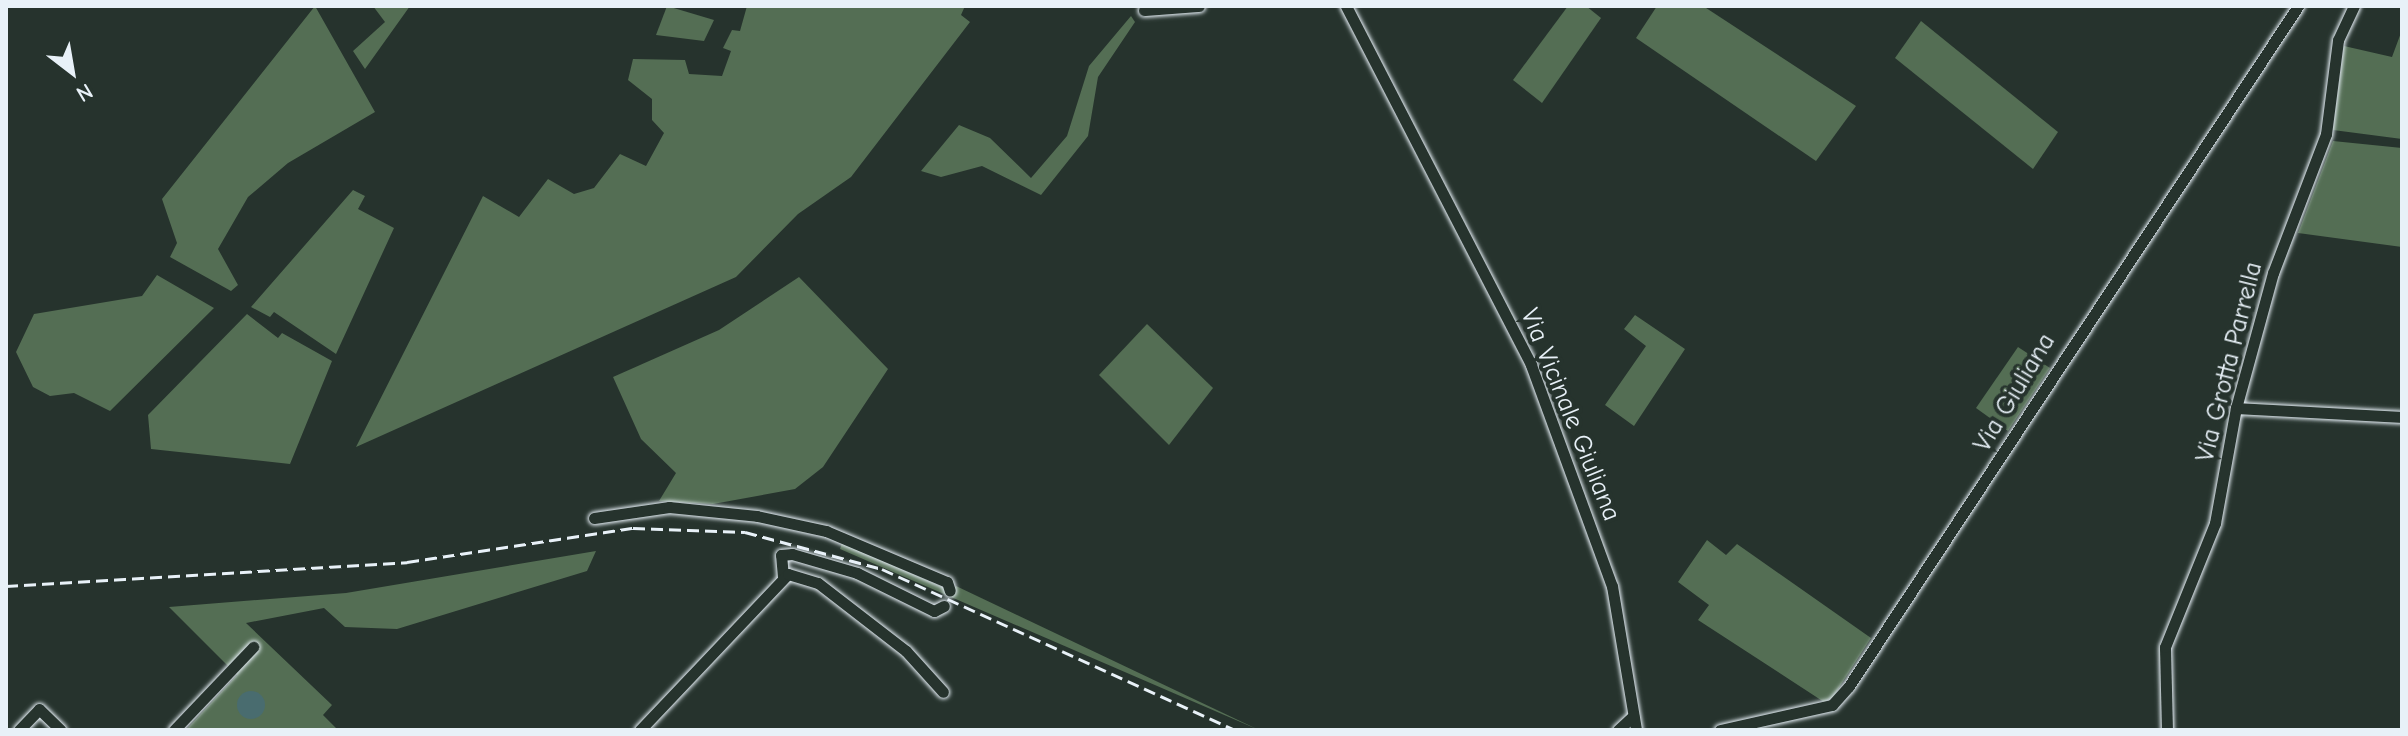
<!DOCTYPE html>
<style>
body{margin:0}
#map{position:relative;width:2408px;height:736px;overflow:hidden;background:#26332d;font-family:"Comic Neue",sans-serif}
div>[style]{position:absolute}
.green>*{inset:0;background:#546e54}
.water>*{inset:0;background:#496c6f}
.round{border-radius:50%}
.roads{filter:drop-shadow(0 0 2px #e8f1f8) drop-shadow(0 0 2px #e8f1f8)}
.street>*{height:11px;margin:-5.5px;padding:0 5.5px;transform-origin:5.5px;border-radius:5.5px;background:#26332d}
.rail>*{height:3px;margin-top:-1.5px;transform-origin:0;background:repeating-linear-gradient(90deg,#e8f1f8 0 12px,transparent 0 18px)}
span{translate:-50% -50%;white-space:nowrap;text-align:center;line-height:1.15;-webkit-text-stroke:8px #26332d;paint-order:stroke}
.street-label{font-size:26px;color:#e8f1f8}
.frame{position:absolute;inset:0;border:8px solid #e8f1f8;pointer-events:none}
.north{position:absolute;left:32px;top:32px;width:80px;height:80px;-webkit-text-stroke:6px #26332d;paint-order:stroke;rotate:149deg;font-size:22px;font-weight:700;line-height:32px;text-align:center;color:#e8f1f8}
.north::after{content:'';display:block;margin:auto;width:28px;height:36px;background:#e8f1f8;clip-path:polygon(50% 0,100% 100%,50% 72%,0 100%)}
</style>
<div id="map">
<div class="green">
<div style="clip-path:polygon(315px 6px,375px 112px,288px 163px,248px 197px,218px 249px,238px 285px,231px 291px,170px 257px,177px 243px,162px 199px)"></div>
<div style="clip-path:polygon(373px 6px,410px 6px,365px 69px,353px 51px,385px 22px)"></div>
<div style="clip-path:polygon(667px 6px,714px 20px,704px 41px,656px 35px)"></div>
<div style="clip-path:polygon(747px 6px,965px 6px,961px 15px,970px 22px,851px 177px,798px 214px,736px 277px,356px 447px,483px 196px,519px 217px,548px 179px,574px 194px,594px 188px,620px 154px,646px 166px,664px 133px,652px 120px,652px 99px,628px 80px,633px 59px,685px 60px,689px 74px,722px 76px,731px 51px,723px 48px,732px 30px,740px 31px)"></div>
<div style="clip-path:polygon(1568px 6px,1586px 6px,1601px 18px,1542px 103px,1513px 80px)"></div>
<div style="clip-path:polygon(1657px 6px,1703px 6px,1856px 106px,1816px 161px,1636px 38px)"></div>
<div style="clip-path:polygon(1131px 16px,1135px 22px,1098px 77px,1088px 136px,1041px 195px,982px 166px,941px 177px,921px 171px,959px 125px,990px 138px,1031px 178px,1067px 136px,1089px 66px)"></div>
<div style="clip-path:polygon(1921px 21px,2058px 132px,2033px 169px,1895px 58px)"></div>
<div style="clip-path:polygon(2402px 30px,2402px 139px,2333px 130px,2344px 46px,2392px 57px)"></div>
<div style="clip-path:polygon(2333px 141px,2402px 148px,2402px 247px,2298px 233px)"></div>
<div style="clip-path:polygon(353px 190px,365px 196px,358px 209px,394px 228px,336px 354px,274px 312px,270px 317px,251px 307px)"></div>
<div style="clip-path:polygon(157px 275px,214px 308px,110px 411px,74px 393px,50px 396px,33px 387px,16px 352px,34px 314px,142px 296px)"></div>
<div style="clip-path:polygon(799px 277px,888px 369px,823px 467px,795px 489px,713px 504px,659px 501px,676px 473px,641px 439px,613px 377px,719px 330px)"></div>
<div style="clip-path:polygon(247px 314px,278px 338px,282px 333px,332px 361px,290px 464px,151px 449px,148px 415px)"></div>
<div style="clip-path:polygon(1635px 315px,1685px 349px,1634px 426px,1605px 405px,1646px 346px,1624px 329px)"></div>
<div style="clip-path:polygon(1147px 324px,1213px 388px,1169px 445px,1099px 375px)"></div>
<div style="clip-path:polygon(2018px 347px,2050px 368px,2008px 431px,1976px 408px)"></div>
<div style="clip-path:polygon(1707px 540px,1726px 555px,1737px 544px,1871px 638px,1833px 697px,1824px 702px,1698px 620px,1709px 605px,1678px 582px)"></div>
<div style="clip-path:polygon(842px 543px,953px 592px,956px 586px,1259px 730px,840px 549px)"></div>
<div style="clip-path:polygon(596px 551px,587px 571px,397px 629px,345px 627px,324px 608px,246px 623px,332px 705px,323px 715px,338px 730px,186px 730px,237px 675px,169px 607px,346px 593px)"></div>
</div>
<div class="water">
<div class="round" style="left:237px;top:691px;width:28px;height:28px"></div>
</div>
<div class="roads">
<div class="street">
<div style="left:1346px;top:6px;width:404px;rotate:62.7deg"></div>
<div style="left:1531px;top:365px;width:235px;rotate:69.9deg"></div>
<div style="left:1612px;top:586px;width:146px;rotate:80.5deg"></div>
<div style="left:1144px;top:10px;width:55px;rotate:-4.2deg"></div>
<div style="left:2236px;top:408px;width:166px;rotate:3.1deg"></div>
<div style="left:594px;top:518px;width:76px;rotate:-8.3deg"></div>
<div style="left:669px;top:507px;width:88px;rotate:5.8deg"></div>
<div style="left:757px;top:516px;width:71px;rotate:12.3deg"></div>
<div style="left:826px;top:531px;width:131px;rotate:22.9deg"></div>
<div style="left:947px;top:582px;width:9px;rotate:72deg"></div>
<div style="left:783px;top:577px;width:22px;rotate:-95deg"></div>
<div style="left:781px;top:555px;width:11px;rotate:-5deg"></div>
<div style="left:792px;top:554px;width:68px;rotate:16.3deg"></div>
<div style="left:857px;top:573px;width:86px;rotate:26.3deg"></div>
<div style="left:934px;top:611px;width:11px;rotate:-27deg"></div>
<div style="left:19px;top:730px;width:29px;rotate:-46deg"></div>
<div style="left:39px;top:709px;width:30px;rotate:44deg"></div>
<div style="left:174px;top:730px;width:115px;rotate:-46.4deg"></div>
<div style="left:640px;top:730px;width:215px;rotate:-46.5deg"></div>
<div style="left:788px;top:574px;width:31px;rotate:17deg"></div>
<div style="left:818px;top:583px;width:111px;rotate:37.7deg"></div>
<div style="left:906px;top:651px;width:55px;rotate:47.9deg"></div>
<div style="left:1618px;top:730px;width:21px;rotate:-43deg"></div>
<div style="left:1720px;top:730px;width:115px;rotate:-12.6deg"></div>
<div style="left:1832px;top:705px;width:25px;rotate:-48deg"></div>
<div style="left:1849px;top:686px;width:815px;rotate:-56.56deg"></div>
<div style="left:2167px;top:730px;width:83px;rotate:-91.4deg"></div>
<div style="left:2165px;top:647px;width:134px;rotate:-68deg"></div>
<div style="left:2215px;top:523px;width:117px;rotate:-79.7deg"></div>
<div style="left:2236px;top:408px;width:140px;rotate:-74.7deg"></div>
<div style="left:2273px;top:273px;width:149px;rotate:-69.1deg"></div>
<div style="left:2326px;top:134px;width:95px;rotate:-82.7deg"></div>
<div style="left:2338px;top:40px;width:38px;rotate:-65deg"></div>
</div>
</div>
<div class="rail">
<div style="left:6px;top:586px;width:402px;rotate:-3.4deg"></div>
<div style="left:407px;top:562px;width:229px;rotate:-8.6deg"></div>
<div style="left:633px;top:528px;width:112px;rotate:2deg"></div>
<div style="left:745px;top:532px;width:142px;rotate:15.1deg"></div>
<div style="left:882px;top:569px;width:389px;rotate:24.5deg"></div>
</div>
<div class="street-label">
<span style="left:2230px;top:362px;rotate:-76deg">Via Grotta Parrella</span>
<span style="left:2015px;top:393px;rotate:-59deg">Via Giuliana</span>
<span style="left:1570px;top:415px;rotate:68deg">Via Vicinale Giuliana</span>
</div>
<div class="frame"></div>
<div class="north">N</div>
</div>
